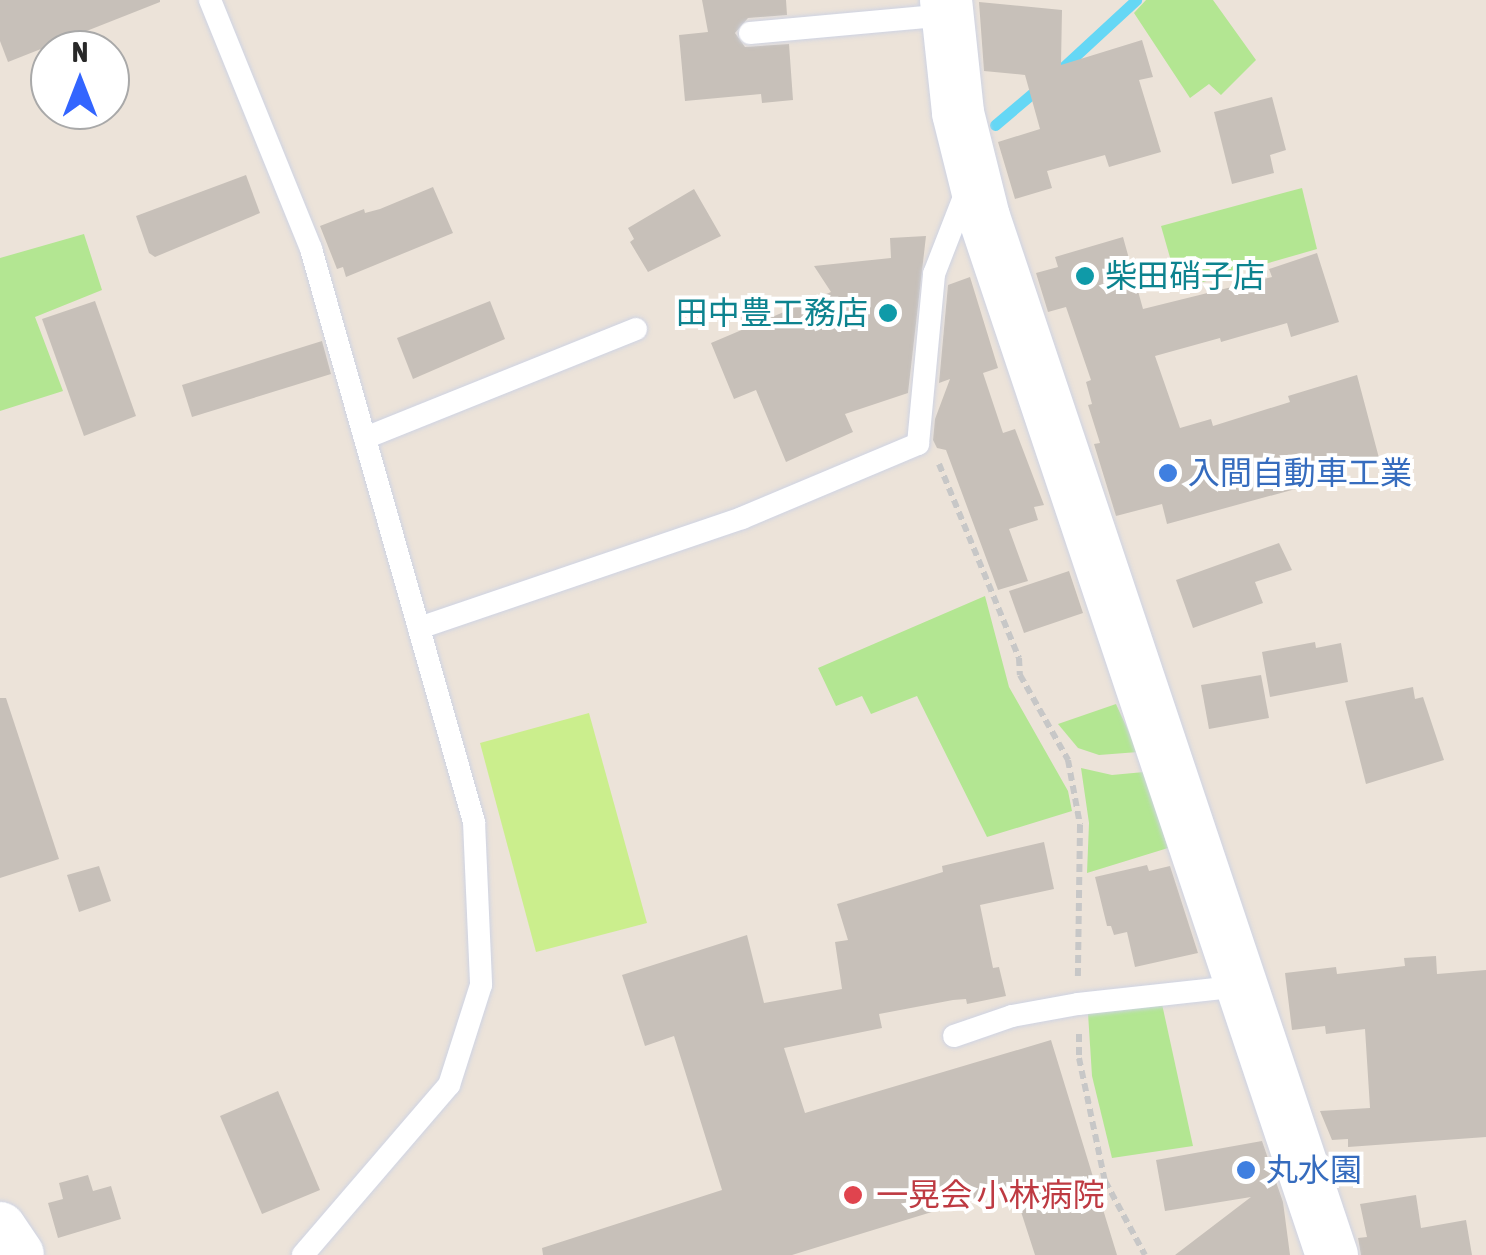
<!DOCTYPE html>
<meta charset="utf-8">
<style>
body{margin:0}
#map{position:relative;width:1486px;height:1255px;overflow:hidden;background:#ece3d9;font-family:"Asap Condensed","Noto Sans JP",sans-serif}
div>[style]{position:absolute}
.green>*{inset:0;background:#b3e692}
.pitch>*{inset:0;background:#cbee8d}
.stream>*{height:11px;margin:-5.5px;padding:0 5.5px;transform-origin:5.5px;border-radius:5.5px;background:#65d7f5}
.building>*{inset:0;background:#c7c0b9}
.path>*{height:6px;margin-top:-3px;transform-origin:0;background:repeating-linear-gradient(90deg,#c7c7c7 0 8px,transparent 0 13px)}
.roads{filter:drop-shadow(0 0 2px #ced3e3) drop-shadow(0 0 2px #ced3e3)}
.service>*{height:22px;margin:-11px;padding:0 11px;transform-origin:11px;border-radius:11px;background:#fff}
.tertiary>*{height:52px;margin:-26px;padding:0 26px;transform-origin:26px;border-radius:26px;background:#fff}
.dots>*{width:28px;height:28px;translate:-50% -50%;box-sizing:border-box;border:5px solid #fff;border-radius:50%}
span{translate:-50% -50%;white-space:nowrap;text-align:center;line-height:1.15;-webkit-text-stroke:8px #fff;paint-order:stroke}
.culture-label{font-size:32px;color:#0d838f}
.left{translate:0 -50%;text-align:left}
.right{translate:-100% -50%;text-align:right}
.shop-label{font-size:32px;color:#366cbe}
.health-label{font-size:32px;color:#be3a42}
.north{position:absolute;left:30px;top:30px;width:100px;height:100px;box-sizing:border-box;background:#fff;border:2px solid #a9a9a9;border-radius:50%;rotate:0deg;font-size:28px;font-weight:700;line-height:40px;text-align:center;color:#282828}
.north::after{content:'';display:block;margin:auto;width:35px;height:45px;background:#3365ff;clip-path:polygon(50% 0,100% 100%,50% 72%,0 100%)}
</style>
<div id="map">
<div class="green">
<div style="clip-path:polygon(1146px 0,1213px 0,1256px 60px,1221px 95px,1209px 84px,1190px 98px,1134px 13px)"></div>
<div style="clip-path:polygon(1302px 188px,1317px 249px,1179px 289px,1161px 226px)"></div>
<div style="clip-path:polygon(84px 234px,102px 290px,35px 317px,63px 391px,0 411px,0 258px)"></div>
<div style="clip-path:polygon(985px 596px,1009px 687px,1068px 791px,1072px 811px,987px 837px,917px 696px,871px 714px,862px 696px,836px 706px,818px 668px)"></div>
<div style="clip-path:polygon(1116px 704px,1138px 752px,1099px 755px,1078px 748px,1058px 724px)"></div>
<div style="clip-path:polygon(1081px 768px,1112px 775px,1144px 772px,1168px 848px,1087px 873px,1089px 823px)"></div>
<div style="clip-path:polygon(1162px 1004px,1193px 1146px,1112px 1158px,1092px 1076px,1088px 1013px)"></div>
</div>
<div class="pitch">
<div style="clip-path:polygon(589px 713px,647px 923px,536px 952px,480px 743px)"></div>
</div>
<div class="stream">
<div style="left:1059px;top:71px;width:105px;rotate:-42.7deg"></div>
<div style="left:995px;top:125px;width:60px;rotate:-40.3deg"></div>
</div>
<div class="building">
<div style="clip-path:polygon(0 0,160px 0,160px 2px,8px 62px,0 41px)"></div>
<div style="clip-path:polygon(702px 0,786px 0,787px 15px,748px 18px,735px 33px,745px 47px,789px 44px,793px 100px,762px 103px,761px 94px,685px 101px,679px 35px,708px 32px)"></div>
<div style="clip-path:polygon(979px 2px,1062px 10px,1061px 65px,1142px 40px,1153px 77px,1139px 80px,1161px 152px,1109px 167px,1105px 155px,1047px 171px,1052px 188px,1015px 199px,998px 142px,1040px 129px,1025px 75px,984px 71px)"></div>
<div style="clip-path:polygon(1272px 97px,1286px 150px,1270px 155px,1274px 173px,1232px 184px,1214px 112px)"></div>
<div style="clip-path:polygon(246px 175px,260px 213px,155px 257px,149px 253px,136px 216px)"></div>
<div style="clip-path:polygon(433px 187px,453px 233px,346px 277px,343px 267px,337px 269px,320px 226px,364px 209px,365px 213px,380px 209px)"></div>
<div style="clip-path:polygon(694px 189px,721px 236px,648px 272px,630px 242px,634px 239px,628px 228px)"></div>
<div style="clip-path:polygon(926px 236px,908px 393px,845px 414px,853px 432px,786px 462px,756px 390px,734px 399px,711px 343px,831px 292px,814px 266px,891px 258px,890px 238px)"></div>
<div style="clip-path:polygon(1123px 237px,1143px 309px,1272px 277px,1269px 269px,1317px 253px,1339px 322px,1291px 337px,1287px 323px,1221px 342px,1220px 338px,1155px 356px,1180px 428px,1211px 419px,1213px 426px,1290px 402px,1288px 396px,1357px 375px,1379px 458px,1341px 469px,1343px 476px,1167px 524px,1162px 504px,1116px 516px,1094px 444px,1100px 443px,1088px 405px,1092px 404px,1086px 382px,1091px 380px,1066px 307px,1048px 312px,1036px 273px,1058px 267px,1055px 257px)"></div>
<div style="clip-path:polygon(970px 277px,998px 368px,983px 373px,1003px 433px,1015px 429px,1044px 505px,1034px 507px,1038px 520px,1009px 529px,1028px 581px,998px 590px,946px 450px,937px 448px,933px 440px,935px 419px,950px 379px,939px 383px,948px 285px)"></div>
<div style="clip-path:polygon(95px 301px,136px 416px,84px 436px,42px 319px)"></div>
<div style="clip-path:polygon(490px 301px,505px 339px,413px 379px,397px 338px)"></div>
<div style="clip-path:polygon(322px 341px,331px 374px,192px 417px,182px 385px)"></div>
<div style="clip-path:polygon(1279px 543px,1292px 570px,1255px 582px,1263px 603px,1193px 628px,1176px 580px)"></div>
<div style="clip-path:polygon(1069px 571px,1083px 613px,1024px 633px,1009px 591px)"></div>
<div style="clip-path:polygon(1315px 642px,1316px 648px,1341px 643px,1348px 682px,1270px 697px,1262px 652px)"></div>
<div style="clip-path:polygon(1261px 675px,1269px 718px,1209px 729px,1201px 685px)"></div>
<div style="clip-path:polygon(1413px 687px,1415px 699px,1423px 697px,1444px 760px,1366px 784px,1345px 701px)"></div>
<div style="clip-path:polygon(0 698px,6px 698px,59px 859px,0 878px)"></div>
<div style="clip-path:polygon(1044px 842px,1054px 889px,980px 905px,993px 968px,999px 967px,1006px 996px,967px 1004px,966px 999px,953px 1000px,879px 1014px,882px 1028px,784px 1048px,805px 1113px,1051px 1040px,1117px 1255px,1035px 1255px,1013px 1187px,792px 1255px,543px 1255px,542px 1248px,722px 1190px,674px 1036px,645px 1046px,622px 975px,747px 935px,764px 1003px,842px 989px,835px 942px,848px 940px,837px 904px,943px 872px,942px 866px)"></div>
<div style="clip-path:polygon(1147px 865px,1149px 871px,1170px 866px,1198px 953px,1135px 967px,1127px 932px,1114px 935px,1111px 926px,1107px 926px,1095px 877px)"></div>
<div style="clip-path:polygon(99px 866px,111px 901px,79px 912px,67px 875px)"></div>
<div style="clip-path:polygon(1436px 956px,1437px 974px,1486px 970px,1486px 1137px,1348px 1147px,1348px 1139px,1332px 1140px,1320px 1111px,1370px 1108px,1365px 1029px,1326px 1034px,1325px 1026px,1292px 1030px,1285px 973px,1336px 967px,1337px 974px,1405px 966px,1404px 958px)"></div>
<div style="clip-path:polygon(278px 1091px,320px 1190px,262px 1214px,220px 1116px)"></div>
<div style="clip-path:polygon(1262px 1141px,1283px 1202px,1290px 1255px,1175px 1255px,1251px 1197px,1165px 1211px,1156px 1160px)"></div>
<div style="clip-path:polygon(88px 1175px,93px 1191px,111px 1186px,121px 1219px,58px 1238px,48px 1203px,63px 1199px,59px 1183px)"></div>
<div style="clip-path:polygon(1416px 1195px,1421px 1228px,1466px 1220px,1472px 1255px,1361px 1255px,1358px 1238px,1367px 1237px,1360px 1204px)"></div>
</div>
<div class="path">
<div style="left:939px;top:464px;width:210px;rotate:67.6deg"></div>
<div style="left:1019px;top:658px;width:17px;rotate:87deg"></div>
<div style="left:1020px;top:675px;width:98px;rotate:60.5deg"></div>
<div style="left:1068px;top:760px;width:66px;rotate:79.5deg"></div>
<div style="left:1080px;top:825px;width:152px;rotate:90.8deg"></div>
<div style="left:1079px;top:1034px;width:24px;rotate:90deg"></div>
<div style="left:1079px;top:1058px;width:126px;rotate:78.1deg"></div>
<div style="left:1105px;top:1181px;width:84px;rotate:61.6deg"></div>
</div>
<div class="roads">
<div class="service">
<div style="left:210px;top:0;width:269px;rotate:67.9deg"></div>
<div style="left:311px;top:249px;width:596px;rotate:74.12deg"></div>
<div style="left:474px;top:822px;width:163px;rotate:87.5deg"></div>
<div style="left:481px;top:985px;width:105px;rotate:107.7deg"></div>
<div style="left:449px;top:1085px;width:224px;rotate:130.7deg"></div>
<div style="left:750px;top:33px;width:198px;rotate:-5.2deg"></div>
<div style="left:365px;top:438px;width:292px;rotate:-21.9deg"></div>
<div style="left:419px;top:628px;width:341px;rotate:-18.8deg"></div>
<div style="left:742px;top:518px;width:191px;rotate:-22.8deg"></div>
<div style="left:918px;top:444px;width:171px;rotate:-84.6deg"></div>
<div style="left:934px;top:274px;width:93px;rotate:-68.7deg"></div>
<div style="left:954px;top:1036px;width:61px;rotate:-19deg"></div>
<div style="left:1012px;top:1016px;width:67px;rotate:-10.3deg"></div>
<div style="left:1078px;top:1004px;width:163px;rotate:-6.3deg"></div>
</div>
<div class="tertiary">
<div style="left:946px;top:0;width:114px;rotate:83.9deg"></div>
<div style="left:958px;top:113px;width:107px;rotate:76deg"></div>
<div style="left:984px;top:217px;width:1095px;rotate:71.47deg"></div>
<div style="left:0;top:1228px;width:32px;rotate:56deg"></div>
</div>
</div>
<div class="dots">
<div style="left:1085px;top:276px;background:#0f9aa8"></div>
<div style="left:888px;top:313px;background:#0f9aa8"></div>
<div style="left:1168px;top:473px;background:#3f7fe0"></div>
<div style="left:1246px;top:1170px;background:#3f7fe0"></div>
<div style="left:853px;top:1195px;background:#e0444e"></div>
</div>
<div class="culture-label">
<span class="left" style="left:1105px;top:276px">柴田硝子店</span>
<span class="right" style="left:868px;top:313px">田中豊工務店</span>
</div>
<div class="shop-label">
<span class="left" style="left:1188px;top:473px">入間自動車工業</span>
<span class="left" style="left:1266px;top:1170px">丸水園</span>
</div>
<div class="health-label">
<span class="left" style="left:876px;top:1195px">一晃会 小林病院</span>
</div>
<div class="north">N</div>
</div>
